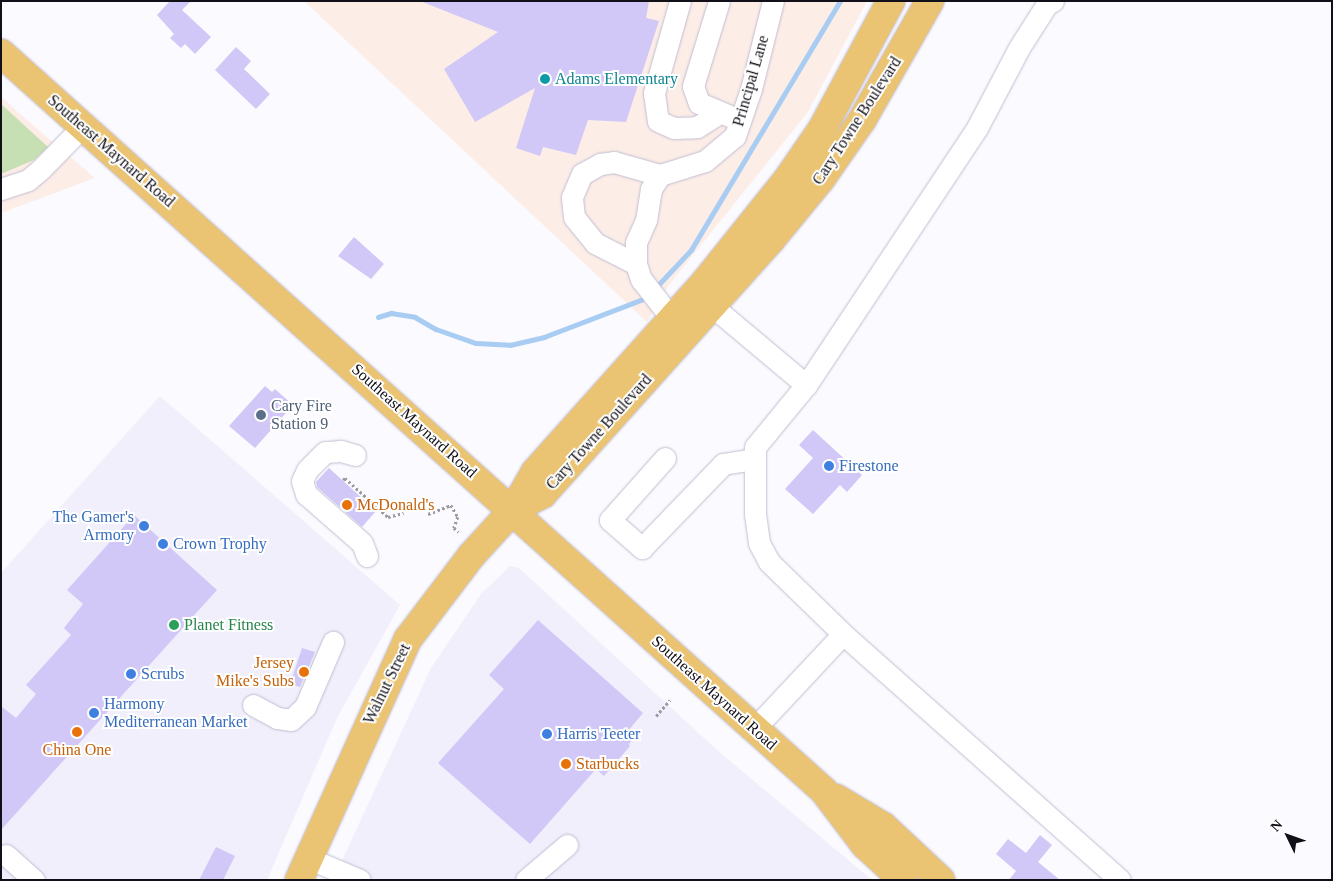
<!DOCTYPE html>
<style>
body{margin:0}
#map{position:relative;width:1333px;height:881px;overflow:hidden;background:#fbfafe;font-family:Georgia,serif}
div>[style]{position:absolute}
.built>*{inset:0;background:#f1effb}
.education>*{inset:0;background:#fcede7}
.green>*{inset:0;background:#c6dfb3}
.stream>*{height:4.5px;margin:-2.25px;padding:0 2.25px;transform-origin:2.25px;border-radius:2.25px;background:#a9ccf3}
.building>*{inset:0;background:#d1c8f8}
.path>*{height:2.5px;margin-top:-1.25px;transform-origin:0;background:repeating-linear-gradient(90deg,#9c9aa0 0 2.5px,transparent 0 5px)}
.roads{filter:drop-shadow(0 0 1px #c1bdd2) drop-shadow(0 0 1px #c1bdd2)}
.minor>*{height:21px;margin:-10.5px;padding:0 10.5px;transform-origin:10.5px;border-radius:10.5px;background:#fff}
.major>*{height:28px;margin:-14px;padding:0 14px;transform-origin:14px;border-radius:14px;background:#eac473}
.dots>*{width:14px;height:14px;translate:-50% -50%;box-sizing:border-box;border:2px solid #fff;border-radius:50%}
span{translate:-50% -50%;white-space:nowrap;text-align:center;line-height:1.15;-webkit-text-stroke:4px #fff;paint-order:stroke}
.culture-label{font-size:16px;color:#0d838f}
.left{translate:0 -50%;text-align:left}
.street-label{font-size:16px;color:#110f17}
.service-label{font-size:16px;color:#4e5e75}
.shop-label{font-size:16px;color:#366cbe}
.right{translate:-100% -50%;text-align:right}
.food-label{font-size:16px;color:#c56008}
.leisure-label{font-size:16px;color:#27864d}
.frame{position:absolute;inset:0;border:2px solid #110f17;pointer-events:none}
.north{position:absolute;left:1263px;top:811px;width:50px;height:50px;-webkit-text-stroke:4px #fff;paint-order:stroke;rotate:312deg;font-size:14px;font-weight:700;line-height:20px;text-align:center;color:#110f17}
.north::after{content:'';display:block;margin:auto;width:18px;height:22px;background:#110f17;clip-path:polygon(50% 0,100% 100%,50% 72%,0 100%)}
</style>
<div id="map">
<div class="built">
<div style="clip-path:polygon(160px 396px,400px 605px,337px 718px,267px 880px,1px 880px,1px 573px)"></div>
<div style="clip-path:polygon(510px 566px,519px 568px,717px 750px,872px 880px,333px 880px,431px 668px,481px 594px)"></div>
</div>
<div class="education">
<div style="clip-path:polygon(304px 1px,867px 1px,808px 112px,668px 286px,647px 322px)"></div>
<div style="clip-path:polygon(1px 96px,20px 114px,95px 178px,1px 213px)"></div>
</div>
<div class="green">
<div style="clip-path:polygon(1px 104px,48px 147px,34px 160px,1px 174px)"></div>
</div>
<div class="stream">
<div style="left:659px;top:284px;width:47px;rotate:-46.7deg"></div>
<div style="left:691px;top:250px;width:290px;rotate:-59.1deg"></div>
<div style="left:378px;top:317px;width:14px;rotate:-17deg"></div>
<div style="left:391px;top:313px;width:24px;rotate:9deg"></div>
<div style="left:415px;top:317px;width:24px;rotate:30deg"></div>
<div style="left:436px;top:329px;width:42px;rotate:19.3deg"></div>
<div style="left:476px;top:343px;width:34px;rotate:3deg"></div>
<div style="left:510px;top:345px;width:35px;rotate:-13deg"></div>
<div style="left:544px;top:337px;width:104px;rotate:-20.9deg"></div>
</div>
<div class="building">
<div style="clip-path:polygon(170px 1px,191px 1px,182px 10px,211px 37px,195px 54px,185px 44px,181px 48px,170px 38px,174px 34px,157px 15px)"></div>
<div style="clip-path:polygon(420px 1px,649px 1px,646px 18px,659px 21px,626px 122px,588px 120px,576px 155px,543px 147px,540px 156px,516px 148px,535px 88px,475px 122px,444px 69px,498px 32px)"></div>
<div style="clip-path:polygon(236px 47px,251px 61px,244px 69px,270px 94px,256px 109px,215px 70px)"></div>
<div style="clip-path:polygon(354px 237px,384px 264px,371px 279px,338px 256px)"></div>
<div style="clip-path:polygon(265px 386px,272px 392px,275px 389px,293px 405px,255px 448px,229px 426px)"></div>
<div style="clip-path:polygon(813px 430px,862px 475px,847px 492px,840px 485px,813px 514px,785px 489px,813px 458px,799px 445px)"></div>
<div style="clip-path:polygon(329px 468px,376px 511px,362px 527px,317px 487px,316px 482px)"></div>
<div style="clip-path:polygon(134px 515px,217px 590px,1px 830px,1px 706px,16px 718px,36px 694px,26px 685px,71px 635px,64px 628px,83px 604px,67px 590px)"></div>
<div style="clip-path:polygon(538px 620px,643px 713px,628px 731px,635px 737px,629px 744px,630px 746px,604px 776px,596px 769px,530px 844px,438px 763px,504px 689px,489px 675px)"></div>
<div style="clip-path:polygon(302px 648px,315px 652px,300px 687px,290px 684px)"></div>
<div style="clip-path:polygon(1040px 835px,1052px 845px,1038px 862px,1060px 880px,1009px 880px,1016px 871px,996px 854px,1008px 839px,1026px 853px)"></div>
<div style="clip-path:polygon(216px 847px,235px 856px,223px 880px,199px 880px)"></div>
</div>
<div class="path">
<div style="left:343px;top:480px;width:3px;rotate:-45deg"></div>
<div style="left:345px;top:478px;width:58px;rotate:42.2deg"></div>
<div style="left:388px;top:517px;width:16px;rotate:-15deg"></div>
<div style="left:428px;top:514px;width:25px;rotate:-21deg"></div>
<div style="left:451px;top:505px;width:14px;rotate:60deg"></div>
<div style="left:458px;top:517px;width:12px;rotate:110deg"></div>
<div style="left:454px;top:528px;width:6px;rotate:39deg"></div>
<div style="left:656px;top:716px;width:21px;rotate:-49deg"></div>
</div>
<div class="roads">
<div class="minor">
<div style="left:680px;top:1px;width:96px;rotate:105.8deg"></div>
<div style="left:654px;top:93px;width:28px;rotate:82deg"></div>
<div style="left:658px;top:121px;width:17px;rotate:24deg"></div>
<div style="left:674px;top:128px;width:23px;rotate:-2deg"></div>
<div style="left:697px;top:127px;width:28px;rotate:-32deg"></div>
<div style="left:719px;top:1px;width:89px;rotate:107deg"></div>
<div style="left:693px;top:86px;width:18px;rotate:71deg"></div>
<div style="left:699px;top:103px;width:34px;rotate:23deg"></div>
<div style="left:1053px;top:1px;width:7px;rotate:153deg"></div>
<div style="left:1047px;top:4px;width:52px;rotate:122.5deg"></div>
<div style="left:1019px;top:48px;width:90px;rotate:117.7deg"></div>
<div style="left:977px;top:128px;width:309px;rotate:123.6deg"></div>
<div style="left:806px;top:385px;width:80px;rotate:129.4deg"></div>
<div style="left:755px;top:447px;width:67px;rotate:90deg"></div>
<div style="left:755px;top:514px;width:29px;rotate:82deg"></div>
<div style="left:759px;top:543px;width:21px;rotate:62deg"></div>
<div style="left:769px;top:562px;width:103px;rotate:44.2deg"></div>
<div style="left:843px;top:634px;width:370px;rotate:41.6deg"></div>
<div style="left:660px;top:175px;width:47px;rotate:-17.3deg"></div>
<div style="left:705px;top:161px;width:39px;rotate:-40deg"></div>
<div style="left:735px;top:136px;width:50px;rotate:-71.2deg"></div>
<div style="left:751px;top:89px;width:91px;rotate:-76deg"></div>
<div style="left:660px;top:175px;width:17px;rotate:123deg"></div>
<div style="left:651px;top:189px;width:31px;rotate:99deg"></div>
<div style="left:646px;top:220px;width:24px;rotate:114deg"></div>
<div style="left:636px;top:242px;width:22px;rotate:90deg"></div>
<div style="left:636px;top:264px;width:16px;rotate:72deg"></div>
<div style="left:641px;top:279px;width:51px;rotate:52.2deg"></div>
<div style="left:1px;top:189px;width:28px;rotate:-18deg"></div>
<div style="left:28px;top:180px;width:17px;rotate:-40deg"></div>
<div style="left:41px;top:169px;width:60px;rotate:-45.7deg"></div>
<div style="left:636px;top:264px;width:46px;rotate:-152.9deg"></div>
<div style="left:595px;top:243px;width:33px;rotate:-129deg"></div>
<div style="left:574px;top:217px;width:20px;rotate:-96deg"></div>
<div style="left:572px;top:197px;width:25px;rotate:-67deg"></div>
<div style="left:582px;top:174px;width:21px;rotate:-29deg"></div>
<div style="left:600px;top:164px;width:14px;rotate:-8deg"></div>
<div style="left:614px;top:162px;width:48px;rotate:15.8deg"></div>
<div style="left:712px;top:306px;width:123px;rotate:40deg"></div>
<div style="left:355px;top:455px;width:15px;rotate:-164deg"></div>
<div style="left:341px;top:451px;width:16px;rotate:176deg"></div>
<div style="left:325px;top:452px;width:25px;rotate:135deg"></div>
<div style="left:307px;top:470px;width:12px;rotate:114deg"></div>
<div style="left:302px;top:481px;width:14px;rotate:73deg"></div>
<div style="left:306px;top:494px;width:74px;rotate:41.2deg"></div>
<div style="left:362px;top:543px;width:14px;rotate:69deg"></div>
<div style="left:665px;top:458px;width:83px;rotate:131.6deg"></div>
<div style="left:610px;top:520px;width:43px;rotate:41.2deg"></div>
<div style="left:642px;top:548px;width:117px;rotate:-46deg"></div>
<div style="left:723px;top:464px;width:32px;rotate:-9deg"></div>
<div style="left:253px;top:705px;width:27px;rotate:28deg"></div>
<div style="left:277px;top:718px;width:14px;rotate:8deg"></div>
<div style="left:291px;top:720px;width:19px;rotate:-43deg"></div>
<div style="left:305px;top:707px;width:71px;rotate:-66.7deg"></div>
<div style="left:754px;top:729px;width:130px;rotate:-46.9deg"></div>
<div style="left:6px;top:855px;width:38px;rotate:42deg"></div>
<div style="left:310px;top:859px;width:54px;rotate:22.8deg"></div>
<div style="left:526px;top:880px;width:54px;rotate:-40.5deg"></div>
</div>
<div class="major">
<div style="left:1px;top:53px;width:1105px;rotate:41.88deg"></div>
<div style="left:824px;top:791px;width:68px;rotate:52.8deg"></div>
<div style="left:865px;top:845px;width:52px;rotate:42.6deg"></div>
<div style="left:516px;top:508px;width:30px;rotate:-27deg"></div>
<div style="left:543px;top:494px;width:341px;rotate:-48.1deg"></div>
<div style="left:771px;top:240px;width:79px;rotate:-50.7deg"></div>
<div style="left:821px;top:179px;width:72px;rotate:-55.2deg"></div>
<div style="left:862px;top:120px;width:137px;rotate:-60.3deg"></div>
<div style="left:836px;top:798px;width:55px;rotate:30.8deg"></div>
<div style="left:883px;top:826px;width:79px;rotate:43deg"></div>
<div style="left:299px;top:880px;width:265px;rotate:-65.7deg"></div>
<div style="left:408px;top:639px;width:104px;rotate:-52.8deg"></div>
<div style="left:471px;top:556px;width:62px;rotate:-47.6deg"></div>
<div style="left:513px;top:510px;width:44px;rotate:-59.9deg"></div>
<div style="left:535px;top:472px;width:255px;rotate:-48.2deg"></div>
<div style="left:705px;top:282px;width:134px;rotate:-51.3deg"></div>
<div style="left:789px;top:177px;width:58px;rotate:-55.5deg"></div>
<div style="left:822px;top:129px;width:145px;rotate:-61.7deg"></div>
</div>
</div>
<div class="dots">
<div style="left:545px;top:79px;background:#0f9aa8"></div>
<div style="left:261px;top:415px;background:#5c6f8a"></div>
<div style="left:829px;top:466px;background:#3f7fe0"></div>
<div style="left:347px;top:505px;background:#e8710a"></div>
<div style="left:144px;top:526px;background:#3f7fe0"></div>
<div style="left:163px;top:544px;background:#3f7fe0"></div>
<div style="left:174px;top:625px;background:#2e9e5b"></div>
<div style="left:304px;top:672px;background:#e8710a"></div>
<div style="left:131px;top:674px;background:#3f7fe0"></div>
<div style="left:94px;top:713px;background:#3f7fe0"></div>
<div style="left:77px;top:732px;background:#e8710a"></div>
<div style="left:547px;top:734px;background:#3f7fe0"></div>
<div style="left:566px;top:764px;background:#e8710a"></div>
</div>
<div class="culture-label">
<span class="left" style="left:555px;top:79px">Adams Elementary</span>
</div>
<div class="street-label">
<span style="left:751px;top:81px;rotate:-74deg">Principal Lane</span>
<span style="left:857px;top:121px;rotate:-57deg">Cary Towne Boulevard</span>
<span style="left:111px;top:151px;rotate:41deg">Southeast Maynard Road</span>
<span style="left:414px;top:421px;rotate:42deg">Southeast Maynard Road</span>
<span style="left:599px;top:432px;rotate:-48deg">Cary Towne Boulevard</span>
<span style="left:387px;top:684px;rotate:-64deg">Walnut Street</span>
<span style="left:714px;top:693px;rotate:42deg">Southeast Maynard Road</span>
</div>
<div class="service-label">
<span class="left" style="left:271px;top:415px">Cary Fire<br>Station 9</span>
</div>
<div class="shop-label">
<span class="left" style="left:839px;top:466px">Firestone</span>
<span class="right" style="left:134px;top:526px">The Gamer's<br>Armory</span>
<span class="left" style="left:173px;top:544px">Crown Trophy</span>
<span class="left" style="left:141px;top:674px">Scrubs</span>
<span class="left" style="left:104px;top:713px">Harmony<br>Mediterranean Market</span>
<span class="left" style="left:557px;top:734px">Harris Teeter</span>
</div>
<div class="food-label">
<span class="left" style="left:357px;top:505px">McDonald's</span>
<span class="right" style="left:294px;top:672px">Jersey<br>Mike's Subs</span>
<span style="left:77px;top:750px">China One</span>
<span class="left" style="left:576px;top:764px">Starbucks</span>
</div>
<div class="leisure-label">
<span class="left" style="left:184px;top:625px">Planet Fitness</span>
</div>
<div class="frame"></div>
<div class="north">N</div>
</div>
